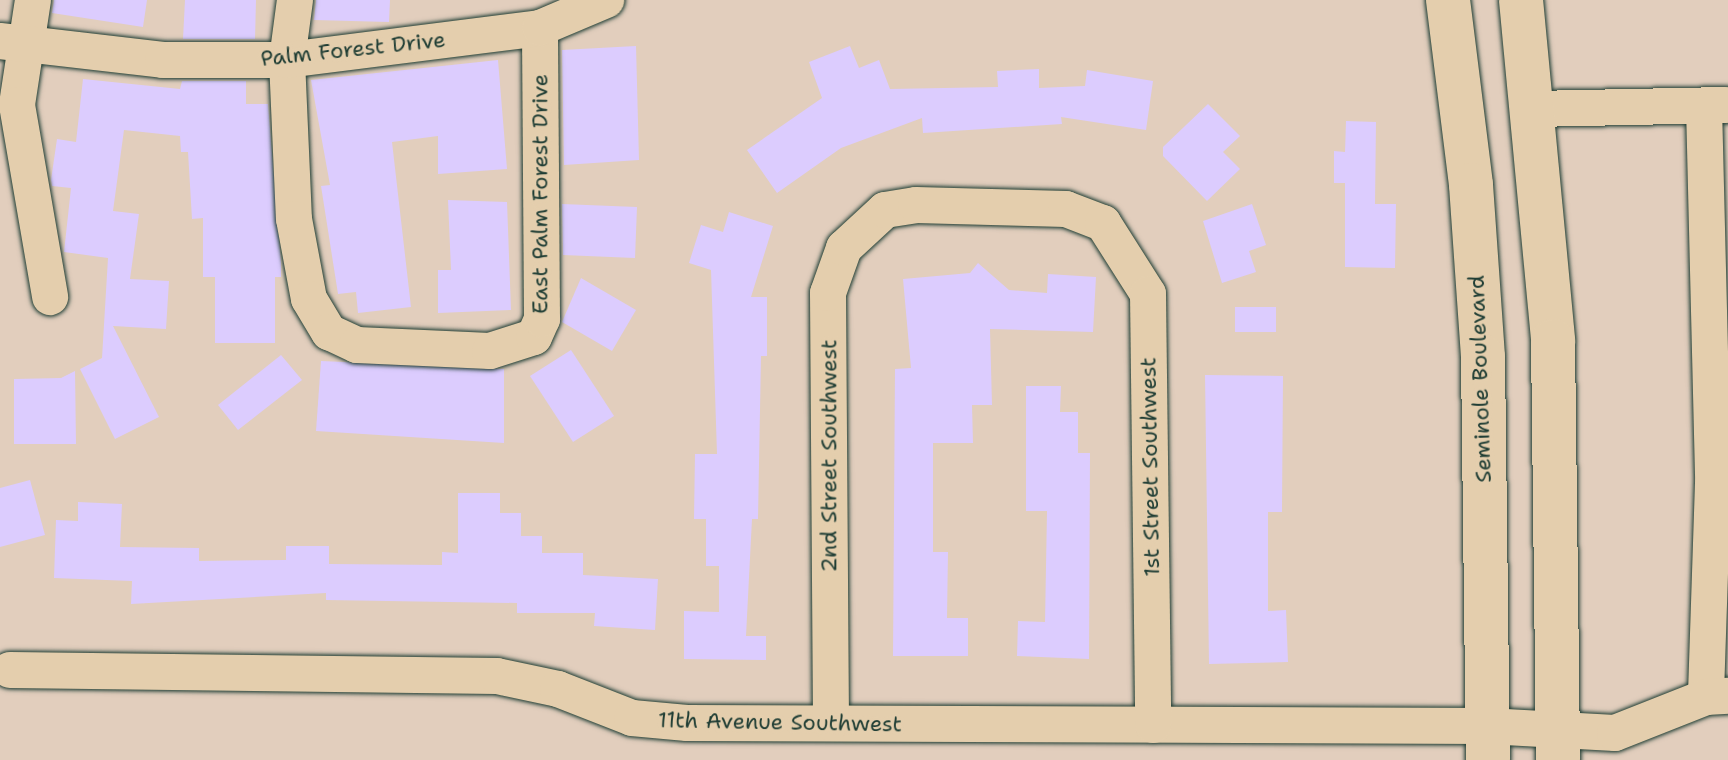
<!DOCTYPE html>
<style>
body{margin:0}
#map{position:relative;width:1728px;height:760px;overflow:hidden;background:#e2cebd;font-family:"Shantell Sans",sans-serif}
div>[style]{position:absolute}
.building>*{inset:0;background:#dcccfe}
.roads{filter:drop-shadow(0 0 2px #1f3d34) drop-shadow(0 0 2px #1f3d34)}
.minor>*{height:36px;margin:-18px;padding:0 18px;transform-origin:18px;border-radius:18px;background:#e4cead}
.major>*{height:44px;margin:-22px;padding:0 22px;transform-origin:22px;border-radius:22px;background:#e4cead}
span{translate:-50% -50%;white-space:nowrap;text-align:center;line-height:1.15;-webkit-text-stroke:7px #e4cead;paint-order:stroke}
.street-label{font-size:22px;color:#1f3d34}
</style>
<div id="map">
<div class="building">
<div style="clip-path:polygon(54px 0,147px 0,143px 27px,52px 13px)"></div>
<div style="clip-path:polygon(185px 0,256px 0,255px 39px,183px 39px)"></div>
<div style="clip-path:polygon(316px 0,390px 0,389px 22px,314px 20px)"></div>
<div style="clip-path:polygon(636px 46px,639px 160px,564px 165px,562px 50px)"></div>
<div style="clip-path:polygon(850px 46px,859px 68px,879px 60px,890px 89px,998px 87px,997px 71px,1039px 69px,1039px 88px,1085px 86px,1087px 70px,1153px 81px,1146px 130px,1061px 117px,1062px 124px,923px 133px,922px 118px,841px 148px,777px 193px,747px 150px,822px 98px,809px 62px)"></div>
<div style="clip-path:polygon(498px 60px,507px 169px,438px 174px,438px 136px,392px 142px,411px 307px,358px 313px,356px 292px,338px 294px,321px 186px,330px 185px,311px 80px)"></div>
<div style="clip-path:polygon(83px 79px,180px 89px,182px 81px,246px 81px,246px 104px,268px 104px,281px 263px,281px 277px,275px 277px,275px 343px,215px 343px,215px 277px,203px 277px,203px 218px,192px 219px,188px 152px,181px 152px,180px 136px,124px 130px,113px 211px,139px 214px,130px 279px,169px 281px,166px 329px,113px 326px,159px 417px,115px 439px,80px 369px,102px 358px,108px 258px,64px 252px,71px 188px,52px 186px,51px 180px,57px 139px,76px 142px)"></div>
<div style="clip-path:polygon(1208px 104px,1240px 136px,1223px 152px,1240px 169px,1207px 201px,1163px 156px,1163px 147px)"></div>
<div style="clip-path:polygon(1346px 121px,1376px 122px,1375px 204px,1396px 204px,1395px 268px,1345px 267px,1345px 183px,1334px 183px,1334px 151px,1345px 152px)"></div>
<div style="clip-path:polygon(448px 200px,507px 202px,511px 310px,438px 313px,438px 270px,451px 270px)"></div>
<div style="clip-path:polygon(562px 204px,637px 207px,635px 258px,563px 255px)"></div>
<div style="clip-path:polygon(1252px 204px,1266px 245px,1249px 251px,1256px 272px,1222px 283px,1203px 221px)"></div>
<div style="clip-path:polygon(729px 212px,773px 226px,751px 297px,767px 297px,767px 356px,761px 356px,758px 519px,752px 519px,746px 636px,766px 636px,766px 660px,684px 659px,684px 611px,719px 612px,719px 566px,706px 566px,706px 519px,694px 519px,695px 454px,717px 454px,711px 270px,689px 263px,701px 225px,723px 232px)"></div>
<div style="clip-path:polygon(978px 263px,1009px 290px,1047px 293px,1048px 274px,1096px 277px,1093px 332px,990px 329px,992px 405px,972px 405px,973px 443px,933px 443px,933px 552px,948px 552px,947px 618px,968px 618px,968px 656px,893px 656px,895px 369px,911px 368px,903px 279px,970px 273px)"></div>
<div style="clip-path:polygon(581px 278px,636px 310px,612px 351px,562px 322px)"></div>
<div style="clip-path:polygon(1235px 307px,1276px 307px,1276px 332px,1235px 332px)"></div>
<div style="clip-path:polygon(571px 350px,614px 416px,573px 442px,530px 376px)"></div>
<div style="clip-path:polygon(281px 355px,302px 380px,238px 430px,218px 405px)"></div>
<div style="clip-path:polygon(321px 361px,504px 369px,504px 443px,316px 431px)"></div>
<div style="clip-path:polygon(75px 371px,76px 444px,14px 444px,14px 379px,61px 378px)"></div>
<div style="clip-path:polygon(1205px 375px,1283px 376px,1282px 512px,1268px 512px,1268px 611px,1286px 610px,1288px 662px,1209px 664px)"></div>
<div style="clip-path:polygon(1026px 386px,1061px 386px,1060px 412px,1078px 412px,1078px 453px,1090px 453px,1089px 659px,1017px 656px,1018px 621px,1045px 622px,1047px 511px,1026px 511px)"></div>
<div style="clip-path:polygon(30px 480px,45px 535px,0 547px,0 488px)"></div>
<div style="clip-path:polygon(458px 493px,500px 493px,500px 513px,521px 513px,521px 536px,542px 536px,542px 553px,583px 553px,583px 575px,658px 579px,655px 630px,594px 626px,595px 613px,517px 613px,517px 603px,326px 600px,326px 593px,131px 604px,132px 581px,54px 578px,56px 520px,78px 521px,78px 502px,122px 504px,120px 547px,199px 548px,199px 561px,286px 560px,286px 546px,329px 546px,329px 564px,442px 565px,442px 552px,458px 553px)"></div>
</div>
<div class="roads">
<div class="minor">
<div style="left:33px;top:0;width:106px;rotate:98.7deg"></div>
<div style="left:17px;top:105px;width:195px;rotate:80.2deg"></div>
<div style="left:295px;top:0;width:61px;rotate:97.6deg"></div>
<div style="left:287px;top:60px;width:159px;rotate:87.5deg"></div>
<div style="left:294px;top:219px;width:81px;rotate:79.4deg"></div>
<div style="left:309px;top:299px;width:39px;rotate:59deg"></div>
<div style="left:329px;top:332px;width:31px;rotate:25deg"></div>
<div style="left:357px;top:345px;width:133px;rotate:2.6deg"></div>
<div style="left:490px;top:351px;width:46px;rotate:-17.7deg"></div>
<div style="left:534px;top:337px;width:20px;rotate:-66deg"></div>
<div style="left:542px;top:319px;width:291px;rotate:-90.4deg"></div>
<div style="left:0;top:41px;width:164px;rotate:6.6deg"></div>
<div style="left:163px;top:60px;width:124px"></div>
<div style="left:287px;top:60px;width:255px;rotate:-7.2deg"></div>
<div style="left:540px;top:28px;width:72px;rotate:-23deg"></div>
<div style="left:1704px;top:106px;width:377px;rotate:88.6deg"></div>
<div style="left:1713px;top:483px;width:214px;rotate:91.9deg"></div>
<div style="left:1534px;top:109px;width:192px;rotate:-1.2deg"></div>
<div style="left:10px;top:670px;width:487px;rotate:0.7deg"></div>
<div style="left:497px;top:676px;width:62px;rotate:12deg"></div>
<div style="left:558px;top:689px;width:79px;rotate:21.4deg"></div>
<div style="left:632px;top:718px;width:55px;rotate:5.2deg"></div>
<div style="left:687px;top:723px;width:800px;rotate:0.21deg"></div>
<div style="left:1487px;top:726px;width:128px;rotate:3.1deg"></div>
<div style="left:1615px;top:733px;width:98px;rotate:-21.6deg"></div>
<div style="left:1706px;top:697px;width:22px;rotate:-3deg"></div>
<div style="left:831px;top:723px;width:430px;rotate:-90.4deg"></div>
<div style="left:828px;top:293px;width:48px;rotate:-70.4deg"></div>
<div style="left:844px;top:248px;width:56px;rotate:-42.8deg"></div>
<div style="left:885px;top:210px;width:31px;rotate:-9deg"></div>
<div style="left:916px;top:205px;width:150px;rotate:1.5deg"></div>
<div style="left:1066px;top:209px;width:40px;rotate:21deg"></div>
<div style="left:1103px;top:223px;width:84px;rotate:57.6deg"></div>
<div style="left:1148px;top:294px;width:431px;rotate:89.3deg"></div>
</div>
<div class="major">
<div style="left:1448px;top:0;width:186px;rotate:82.9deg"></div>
<div style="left:1471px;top:185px;width:172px;rotate:86deg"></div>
<div style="left:1483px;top:357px;width:403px;rotate:89.3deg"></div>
<div style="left:1521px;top:0;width:342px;rotate:84.6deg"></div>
<div style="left:1553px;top:341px;width:419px;rotate:89.3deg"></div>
</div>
</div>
<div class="street-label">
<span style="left:353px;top:49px;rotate:-6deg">Palm Forest Drive</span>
<span style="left:540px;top:194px;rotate:-90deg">East Palm Forest Drive</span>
<span style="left:1480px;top:379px;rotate:-92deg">Seminole Boulevard</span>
<span style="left:829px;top:456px;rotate:-90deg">2nd Street Southwest</span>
<span style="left:1150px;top:467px;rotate:-91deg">1st Street Southwest</span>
<span style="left:780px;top:722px;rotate:1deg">11th Avenue Southwest</span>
</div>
</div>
